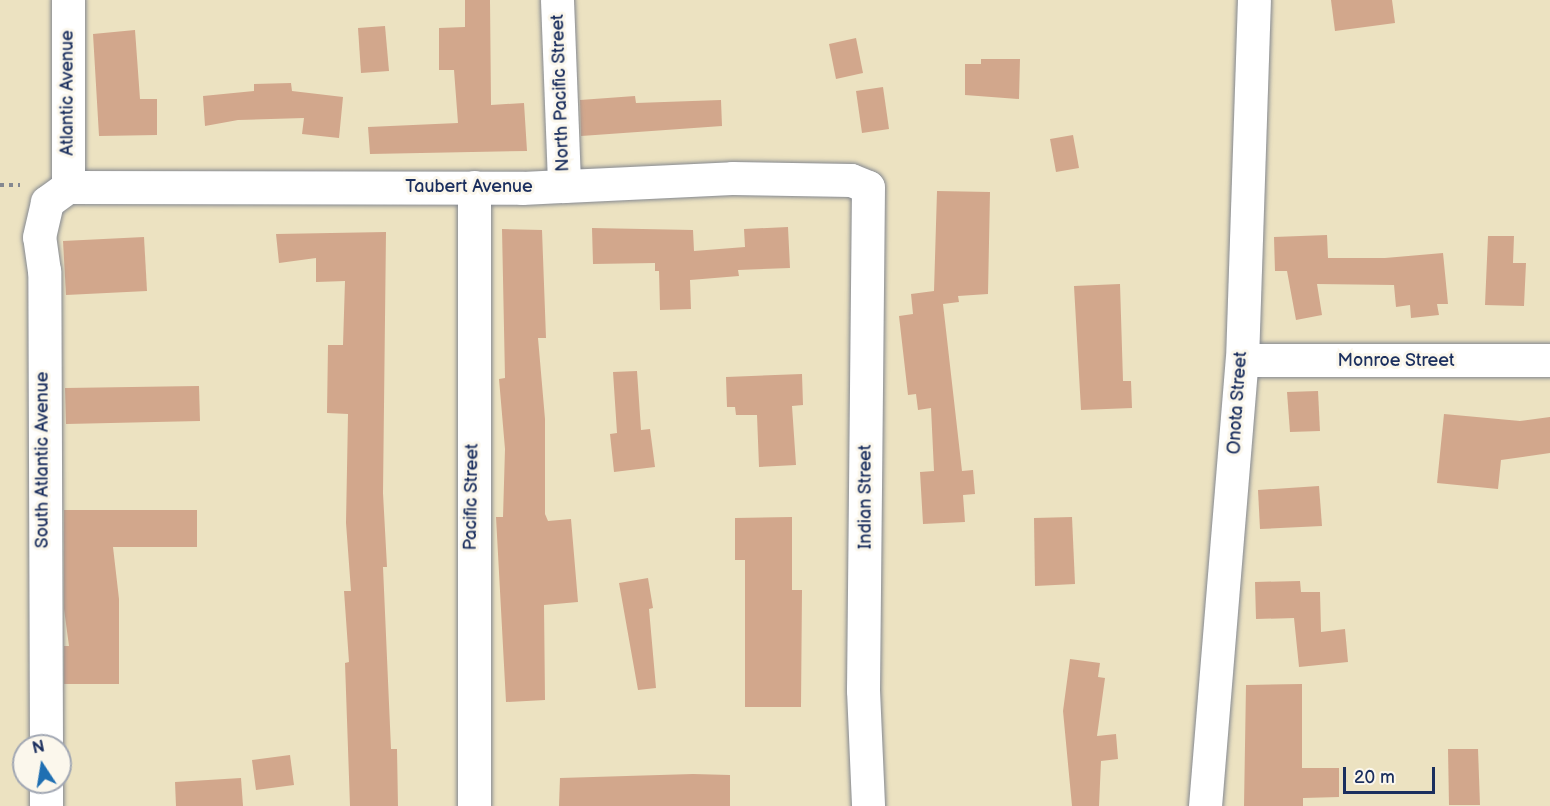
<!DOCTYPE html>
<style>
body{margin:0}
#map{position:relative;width:1550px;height:806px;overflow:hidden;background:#ece2c1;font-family:"Balsamiq Sans",sans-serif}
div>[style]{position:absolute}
.building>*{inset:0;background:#d2a78c}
.path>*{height:4px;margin-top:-2px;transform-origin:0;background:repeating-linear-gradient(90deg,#848890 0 4.5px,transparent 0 9px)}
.roads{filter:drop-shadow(0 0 2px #848890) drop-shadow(0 0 2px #848890)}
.street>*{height:33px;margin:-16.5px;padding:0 16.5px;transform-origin:16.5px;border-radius:16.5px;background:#fff}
.secondary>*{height:33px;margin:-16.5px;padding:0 16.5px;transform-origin:16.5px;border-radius:16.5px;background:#fff}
span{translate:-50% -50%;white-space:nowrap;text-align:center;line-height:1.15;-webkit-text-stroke:6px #fbf7ec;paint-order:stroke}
.street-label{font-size:18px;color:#1b2f5e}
.north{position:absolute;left:12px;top:734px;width:60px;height:60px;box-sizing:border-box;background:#fbf7ec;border:2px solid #a1a7b3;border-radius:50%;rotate:348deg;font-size:16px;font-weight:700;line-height:24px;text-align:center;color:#1b2f5e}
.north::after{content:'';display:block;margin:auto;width:21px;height:27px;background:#1f6fb2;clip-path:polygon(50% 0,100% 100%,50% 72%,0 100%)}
.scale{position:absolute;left:1343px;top:767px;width:92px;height:27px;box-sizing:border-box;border:3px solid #1b2f5e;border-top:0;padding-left:8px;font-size:18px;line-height:21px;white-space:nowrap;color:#1b2f5e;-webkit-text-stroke:4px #fbf7ec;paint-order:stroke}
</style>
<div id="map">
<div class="building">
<div style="clip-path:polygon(465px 0,490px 0,491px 105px,524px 103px,527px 151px,370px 154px,368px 127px,458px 123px,454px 70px,439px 70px,439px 28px,465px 27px)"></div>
<div style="clip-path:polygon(1331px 0,1392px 0,1395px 23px,1335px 31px)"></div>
<div style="clip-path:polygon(385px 26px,389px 71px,361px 73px,358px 28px)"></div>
<div style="clip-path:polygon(135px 30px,140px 99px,157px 99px,157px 135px,99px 136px,93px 34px)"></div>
<div style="clip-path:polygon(856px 38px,863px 73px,836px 79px,829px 44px)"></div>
<div style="clip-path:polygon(981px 59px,1020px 59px,1019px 99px,965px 95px,965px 64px,981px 64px)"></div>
<div style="clip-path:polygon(291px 83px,292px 91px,343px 97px,339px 138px,302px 134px,304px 118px,238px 120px,205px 126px,203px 96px,254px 91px,254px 84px)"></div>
<div style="clip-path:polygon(883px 87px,889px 129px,862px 133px,856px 91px)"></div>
<div style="clip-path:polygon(635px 96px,636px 103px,721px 100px,722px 126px,581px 136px,580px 100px)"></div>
<div style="clip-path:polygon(1073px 135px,1079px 168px,1056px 172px,1050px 139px)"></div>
<div style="clip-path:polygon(937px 191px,990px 192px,988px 294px,958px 296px,959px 302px,943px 304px,962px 471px,973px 470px,975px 494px,963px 495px,965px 522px,923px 524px,920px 472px,934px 471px,931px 408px,918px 410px,916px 394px,908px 395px,899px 316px,913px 314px,911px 294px,934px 291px)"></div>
<div style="clip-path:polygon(788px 227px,790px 268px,738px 270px,739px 276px,690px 280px,691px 309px,660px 310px,659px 271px,655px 271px,655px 263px,593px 264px,592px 228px,693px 230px,694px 251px,745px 247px,744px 229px)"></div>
<div style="clip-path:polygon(502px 229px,542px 230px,546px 338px,538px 338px,545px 419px,545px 514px,548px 521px,571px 519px,578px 602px,544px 605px,545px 700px,506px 702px,496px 517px,503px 517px,505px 449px,499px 379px,505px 378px)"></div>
<div style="clip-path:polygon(386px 232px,383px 493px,387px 567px,383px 567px,391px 749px,397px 749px,398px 806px,350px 806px,345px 663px,349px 662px,344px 591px,351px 591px,346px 523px,348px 414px,327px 413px,328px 345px,343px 345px,345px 281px,316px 282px,316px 258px,279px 263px,276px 234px)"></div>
<div style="clip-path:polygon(1327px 235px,1328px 258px,1385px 258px,1443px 253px,1448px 304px,1437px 304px,1439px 315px,1411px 318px,1410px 305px,1396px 307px,1394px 285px,1317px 284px,1322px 315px,1296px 320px,1287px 271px,1275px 271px,1274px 237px)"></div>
<div style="clip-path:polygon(1488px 236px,1514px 236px,1513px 263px,1526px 263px,1524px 306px,1485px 305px)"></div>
<div style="clip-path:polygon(144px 237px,147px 291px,66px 295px,63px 241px)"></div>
<div style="clip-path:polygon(1120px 284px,1123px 381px,1131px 381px,1132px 408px,1081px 410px,1074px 286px)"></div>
<div style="clip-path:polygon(637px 371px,641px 430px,650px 429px,655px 467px,614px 472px,610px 434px,617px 433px,613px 372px)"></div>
<div style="clip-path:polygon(802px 374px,803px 405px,792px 406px,796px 465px,759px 467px,757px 415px,736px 415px,735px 407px,727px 407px,726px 377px)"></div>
<div style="clip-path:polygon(199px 386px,200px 421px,66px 424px,65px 388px)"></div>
<div style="clip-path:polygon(1318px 391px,1320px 431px,1290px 432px,1287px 392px)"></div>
<div style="clip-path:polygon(1444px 414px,1520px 421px,1550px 417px,1550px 453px,1501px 460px,1498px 489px,1437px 483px)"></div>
<div style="clip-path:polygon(1319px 486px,1322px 526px,1260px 529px,1258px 490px)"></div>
<div style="clip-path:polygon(64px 510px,197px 510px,197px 547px,113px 547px,119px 599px,119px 684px,64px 684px,64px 646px,69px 646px,64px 609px)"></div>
<div style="clip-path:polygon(792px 517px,792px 590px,802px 590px,801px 707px,745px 707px,745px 560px,735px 560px,735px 518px)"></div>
<div style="clip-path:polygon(1072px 517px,1075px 584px,1035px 586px,1034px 518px)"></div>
<div style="clip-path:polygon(648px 578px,653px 608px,649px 609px,656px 688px,638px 690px,619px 583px)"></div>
<div style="clip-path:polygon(1300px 581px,1301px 592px,1320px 592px,1321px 632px,1345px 629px,1348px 662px,1299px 667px,1294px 618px,1256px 619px,1255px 582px)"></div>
<div style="clip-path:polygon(1070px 659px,1100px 663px,1098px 677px,1105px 678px,1097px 736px,1116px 734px,1118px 759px,1101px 761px,1099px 806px,1072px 806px,1063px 711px)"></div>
<div style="clip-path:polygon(1302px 684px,1302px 768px,1339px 768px,1339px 797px,1303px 798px,1303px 806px,1244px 806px,1246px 685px)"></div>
<div style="clip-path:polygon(1448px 749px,1478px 749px,1480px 805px,1449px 805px)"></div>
<div style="clip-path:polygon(290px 755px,294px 785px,256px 790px,252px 760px)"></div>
<div style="clip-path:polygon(693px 774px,730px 775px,730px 806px,559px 806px,560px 778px)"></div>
<div style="clip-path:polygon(241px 778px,243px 806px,176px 806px,175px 782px)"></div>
</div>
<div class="path">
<div style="left:0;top:185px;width:20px"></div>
</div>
<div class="roads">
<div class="street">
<div style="left:68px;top:0;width:187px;rotate:90deg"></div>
<div style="left:557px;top:0;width:186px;rotate:87.8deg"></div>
<div style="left:68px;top:187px;width:454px;rotate:0.1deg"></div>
<div style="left:522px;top:188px;width:210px;rotate:-2.7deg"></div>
<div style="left:732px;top:178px;width:119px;rotate:1deg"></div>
<div style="left:851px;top:180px;width:18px;rotate:22deg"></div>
<div style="left:868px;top:187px;width:503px;rotate:90.57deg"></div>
<div style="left:863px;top:690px;width:116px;rotate:87.5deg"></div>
<div style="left:1242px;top:360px;width:308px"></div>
<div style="left:46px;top:746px;width:475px;rotate:-90.2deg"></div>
<div style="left:44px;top:271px;width:34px;rotate:-98deg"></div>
<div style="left:39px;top:237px;width:36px;rotate:-77deg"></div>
<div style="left:47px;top:202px;width:26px;rotate:-36deg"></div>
<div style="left:46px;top:782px;width:24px;rotate:90deg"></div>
<div style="left:474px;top:806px;width:619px;rotate:-90deg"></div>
</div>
<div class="secondary">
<div style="left:1205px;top:806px;width:448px;rotate:-85.3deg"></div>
<div style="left:1242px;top:360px;width:360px;rotate:-88.1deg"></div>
</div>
</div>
<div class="street-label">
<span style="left:68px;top:93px;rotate:-90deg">Atlantic Avenue</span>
<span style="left:561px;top:93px;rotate:-92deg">North Pacific Street</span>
<span style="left:469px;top:187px">Taubert Avenue</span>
<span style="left:1396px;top:361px">Monroe Street</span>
<span style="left:1238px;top:403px;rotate:-86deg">Onota Street</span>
<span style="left:43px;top:460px;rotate:-90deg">South Atlantic Avenue</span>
<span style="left:472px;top:497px;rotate:-89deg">Pacific Street</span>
<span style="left:866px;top:497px;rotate:-90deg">Indian Street</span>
</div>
<div class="north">N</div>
<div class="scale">20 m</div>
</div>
